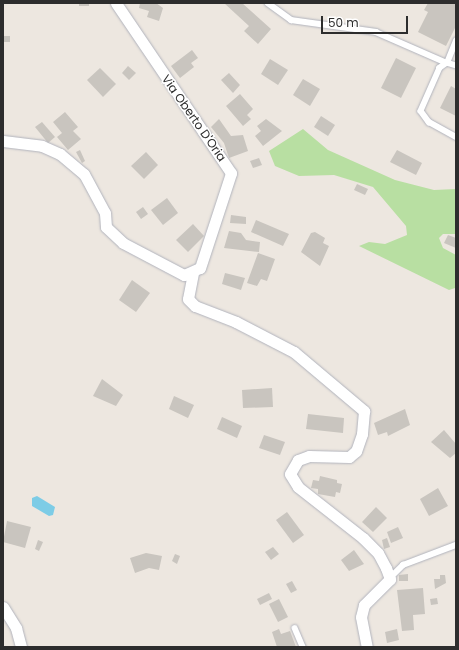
<!DOCTYPE html>
<style>
body{margin:0}
#map{position:relative;width:459px;height:650px;overflow:hidden;background:#ede7e0;font-family:Poppins,sans-serif}
div>[style]{position:absolute}
.green>*{inset:0;background:#b8dfa2}
.water>*{inset:0;background:#7dcce6}
.building>*{inset:0;background:#c9c5bf}
.roads{filter:drop-shadow(0 0 1px #b1b3bc) drop-shadow(0 0 1px #b1b3bc)}
.service>*{height:5.5px;margin:-2.75px;padding:0 2.75px;transform-origin:2.75px;border-radius:2.75px;background:#fff}
.minor>*{height:11px;margin:-5.5px;padding:0 5.5px;transform-origin:5.5px;border-radius:5.5px;background:#fff}
span{translate:-50% -50%;white-space:nowrap;text-align:center;line-height:1.15;-webkit-text-stroke:3px #fff;paint-order:stroke}
.street-label{font-size:12px;color:#2d2d2d}
.frame{position:absolute;inset:0;border:4px solid #2d2d2d;pointer-events:none}
.scale{position:absolute;left:321px;top:16px;width:87px;height:18px;box-sizing:border-box;border:2px solid #2d2d2d;border-top:0;padding-left:5px;font-size:12px;line-height:14px;white-space:nowrap;color:#2d2d2d;-webkit-text-stroke:3px #fff;paint-order:stroke}
</style>
<div id="map">
<div class="green">
<div style="clip-path:polygon(303px 129px,328px 150px,395px 180px,434px 190px,456px 189px,456px 234px,443px 234px,439px 238px,443px 248px,456px 255px,455px 288px,449px 290px,359px 246px,369px 242px,385px 244px,407px 235px,406px 226px,373px 187px,334px 175px,299px 176px,275px 166px,269px 151px)"></div>
</div>
<div class="water">
<div style="clip-path:polygon(37px 496px,55px 507px,53px 515px,49px 516px,32px 506px,32px 498px)"></div>
</div>
<div class="building">
<div style="clip-path:polygon(79px 3px,89px 3px,89px 6px,79px 6px)"></div>
<div style="clip-path:polygon(140px 3px,156px 3px,163px 8px,159px 21px,147px 17px,149px 11px,139px 8px)"></div>
<div style="clip-path:polygon(224px 3px,242px 3px,271px 29px,258px 44px,244px 31px,249px 26px)"></div>
<div style="clip-path:polygon(428px 3px,456px 3px,456px 26px,446px 46px,418px 32px,428px 12px,424px 10px)"></div>
<div style="clip-path:polygon(3px 36px,10px 36px,10px 42px,3px 42px)"></div>
<div style="clip-path:polygon(192px 50px,198px 58px,191px 63px,194px 67px,180px 78px,171px 66px)"></div>
<div style="clip-path:polygon(396px 58px,416px 68px,401px 98px,381px 88px)"></div>
<div style="clip-path:polygon(270px 59px,288px 70px,278px 85px,261px 74px)"></div>
<div style="clip-path:polygon(128px 66px,136px 73px,129px 80px,122px 73px)"></div>
<div style="clip-path:polygon(100px 68px,116px 84px,103px 97px,87px 80px)"></div>
<div style="clip-path:polygon(229px 73px,240px 85px,233px 93px,221px 80px)"></div>
<div style="clip-path:polygon(303px 79px,320px 89px,310px 106px,293px 95px)"></div>
<div style="clip-path:polygon(451px 86px,456px 89px,456px 116px,440px 108px)"></div>
<div style="clip-path:polygon(240px 94px,253px 109px,247px 115px,251px 119px,243px 126px,226px 106px)"></div>
<div style="clip-path:polygon(65px 112px,78px 127px,73px 131px,81px 139px,68px 150px,57px 137px,62px 133px,53px 122px)"></div>
<div style="clip-path:polygon(321px 116px,335px 125px,328px 136px,314px 127px)"></div>
<div style="clip-path:polygon(219px 119px,231px 136px,243px 135px,248px 151px,229px 158px,224px 143px,211px 127px)"></div>
<div style="clip-path:polygon(266px 119px,282px 131px,263px 146px,255px 136px,261px 131px,257px 126px)"></div>
<div style="clip-path:polygon(42px 122px,55px 137px,48px 143px,35px 127px)"></div>
<div style="clip-path:polygon(80px 150px,85px 161px,82px 163px,76px 152px)"></div>
<div style="clip-path:polygon(397px 150px,422px 163px,416px 175px,390px 162px)"></div>
<div style="clip-path:polygon(146px 152px,158px 165px,144px 179px,131px 166px)"></div>
<div style="clip-path:polygon(259px 158px,262px 165px,253px 168px,250px 161px)"></div>
<div style="clip-path:polygon(357px 184px,368px 189px,365px 195px,354px 190px)"></div>
<div style="clip-path:polygon(167px 198px,178px 213px,163px 225px,151px 210px)"></div>
<div style="clip-path:polygon(143px 207px,148px 214px,141px 219px,136px 212px)"></div>
<div style="clip-path:polygon(231px 215px,246px 217px,246px 224px,230px 223px)"></div>
<div style="clip-path:polygon(256px 220px,289px 234px,283px 246px,251px 232px)"></div>
<div style="clip-path:polygon(193px 224px,204px 236px,188px 252px,176px 240px)"></div>
<div style="clip-path:polygon(229px 231px,241px 233px,246px 240px,260px 242px,259px 252px,224px 248px)"></div>
<div style="clip-path:polygon(315px 232px,325px 238px,323px 243px,329px 246px,320px 266px,301px 252px,311px 233px)"></div>
<div style="clip-path:polygon(448px 235px,456px 238px,456px 248px,444px 243px)"></div>
<div style="clip-path:polygon(258px 253px,275px 259px,267px 281px,261px 279px,257px 286px,247px 283px)"></div>
<div style="clip-path:polygon(225px 273px,245px 278px,241px 290px,222px 284px)"></div>
<div style="clip-path:polygon(132px 280px,150px 293px,136px 312px,119px 300px)"></div>
<div style="clip-path:polygon(102px 379px,123px 395px,116px 406px,93px 396px)"></div>
<div style="clip-path:polygon(272px 388px,273px 407px,243px 408px,242px 390px)"></div>
<div style="clip-path:polygon(174px 396px,194px 405px,188px 418px,169px 409px)"></div>
<div style="clip-path:polygon(405px 409px,410px 425px,388px 436px,387px 432px,378px 435px,374px 423px)"></div>
<div style="clip-path:polygon(308px 414px,344px 418px,343px 433px,306px 429px)"></div>
<div style="clip-path:polygon(222px 417px,242px 426px,237px 438px,217px 429px)"></div>
<div style="clip-path:polygon(444px 430px,456px 444px,456px 453px,450px 458px,431px 442px)"></div>
<div style="clip-path:polygon(264px 435px,285px 442px,280px 455px,259px 448px)"></div>
<div style="clip-path:polygon(320px 476px,337px 480px,337px 483px,342px 484px,340px 493px,336px 492px,335px 497px,318px 494px,318px 489px,311px 488px,313px 480px,319px 481px)"></div>
<div style="clip-path:polygon(438px 488px,448px 506px,429px 516px,420px 499px)"></div>
<div style="clip-path:polygon(376px 507px,387px 518px,373px 532px,362px 522px)"></div>
<div style="clip-path:polygon(287px 512px,304px 535px,293px 543px,276px 520px)"></div>
<div style="clip-path:polygon(7px 521px,31px 527px,25px 548px,3px 542px)"></div>
<div style="clip-path:polygon(398px 527px,403px 538px,391px 543px,387px 532px)"></div>
<div style="clip-path:polygon(387px 538px,390px 547px,384px 549px,382px 540px)"></div>
<div style="clip-path:polygon(38px 540px,43px 542px,39px 551px,35px 549px)"></div>
<div style="clip-path:polygon(273px 547px,279px 554px,271px 560px,265px 552px)"></div>
<div style="clip-path:polygon(354px 550px,364px 564px,349px 571px,341px 560px)"></div>
<div style="clip-path:polygon(146px 553px,162px 556px,159px 570px,149px 568px,135px 573px,130px 558px)"></div>
<div style="clip-path:polygon(175px 554px,180px 556px,177px 564px,172px 561px)"></div>
<div style="clip-path:polygon(408px 574px,408px 581px,399px 581px,399px 575px)"></div>
<div style="clip-path:polygon(440px 575px,445px 575px,446px 583px,435px 589px,434px 579px,440px 579px)"></div>
<div style="clip-path:polygon(292px 581px,297px 590px,291px 593px,286px 584px)"></div>
<div style="clip-path:polygon(423px 588px,425px 614px,413px 615px,414px 630px,402px 631px,397px 590px)"></div>
<div style="clip-path:polygon(269px 593px,272px 599px,260px 605px,257px 599px)"></div>
<div style="clip-path:polygon(437px 598px,438px 604px,431px 605px,430px 599px)"></div>
<div style="clip-path:polygon(279px 599px,288px 617px,278px 622px,269px 604px)"></div>
<div style="clip-path:polygon(279px 629px,281px 634px,290px 631px,296px 647px,277px 647px,272px 632px)"></div>
<div style="clip-path:polygon(397px 629px,399px 640px,387px 643px,385px 632px)"></div>
</div>
<div class="roads">
<div class="service">
<div style="left:268px;top:3px;width:29px;rotate:36deg"></div>
<div style="left:291px;top:20px;width:86px;rotate:8deg"></div>
<div style="left:376px;top:32px;width:77px;rotate:23.6deg"></div>
<div style="left:447px;top:63px;width:24px;rotate:-68deg"></div>
<div style="left:456px;top:66px;width:9px;rotate:-162deg"></div>
<div style="left:447px;top:63px;width:9px;rotate:144deg"></div>
<div style="left:440px;top:68px;width:47px;rotate:113.8deg"></div>
<div style="left:421px;top:111px;width:14px;rotate:54deg"></div>
<div style="left:429px;top:122px;width:31px;rotate:29deg"></div>
<div style="left:391px;top:577px;width:17px;rotate:-45deg"></div>
<div style="left:403px;top:565px;width:57px;rotate:-20.7deg"></div>
<div style="left:295px;top:628px;width:21px;rotate:67deg"></div>
</div>
<div class="minor">
<div style="left:3px;top:141px;width:39px;rotate:7deg"></div>
<div style="left:42px;top:146px;width:20px;rotate:24deg"></div>
<div style="left:60px;top:154px;width:31px;rotate:40deg"></div>
<div style="left:84px;top:174px;width:44px;rotate:61.7deg"></div>
<div style="left:105px;top:213px;width:14px;rotate:86deg"></div>
<div style="left:106px;top:227px;width:23px;rotate:43deg"></div>
<div style="left:123px;top:243px;width:69px;rotate:27.7deg"></div>
<div style="left:184px;top:275px;width:17px;rotate:-24deg"></div>
<div style="left:200px;top:268px;width:100px;rotate:-71.9deg"></div>
<div style="left:231px;top:173px;width:205px;rotate:-124.1deg"></div>
<div style="left:193px;top:273px;width:26px;rotate:101deg"></div>
<div style="left:188px;top:299px;width:10px;rotate:45deg"></div>
<div style="left:195px;top:306px;width:44px;rotate:21.3deg"></div>
<div style="left:236px;top:322px;width:65px;rotate:27.3deg"></div>
<div style="left:294px;top:352px;width:92px;rotate:40.1deg"></div>
<div style="left:364px;top:411px;width:23px;rotate:95deg"></div>
<div style="left:362px;top:434px;width:18px;rotate:109deg"></div>
<div style="left:356px;top:451px;width:9px;rotate:139deg"></div>
<div style="left:349px;top:457px;width:40px;rotate:-178.6deg"></div>
<div style="left:309px;top:456px;width:12px;rotate:160deg"></div>
<div style="left:298px;top:460px;width:16px;rotate:120deg"></div>
<div style="left:290px;top:474px;width:15px;rotate:58deg"></div>
<div style="left:298px;top:487px;width:83px;rotate:38.1deg"></div>
<div style="left:363px;top:538px;width:21px;rotate:45deg"></div>
<div style="left:378px;top:553px;width:17px;rotate:62deg"></div>
<div style="left:386px;top:568px;width:12px;rotate:70deg"></div>
<div style="left:390px;top:579px;width:37px;rotate:135deg"></div>
<div style="left:364px;top:605px;width:12px;rotate:104deg"></div>
<div style="left:361px;top:617px;width:31px;rotate:79deg"></div>
<div style="left:3px;top:607px;width:25px;rotate:58deg"></div>
<div style="left:16px;top:628px;width:20px;rotate:75deg"></div>
</div>
</div>
<div class="street-label">
<span style="left:194px;top:118px;rotate:55deg">Via Oberto D'Oria</span>
</div>
<div class="frame"></div>
<div class="scale">50 m</div>
</div>
